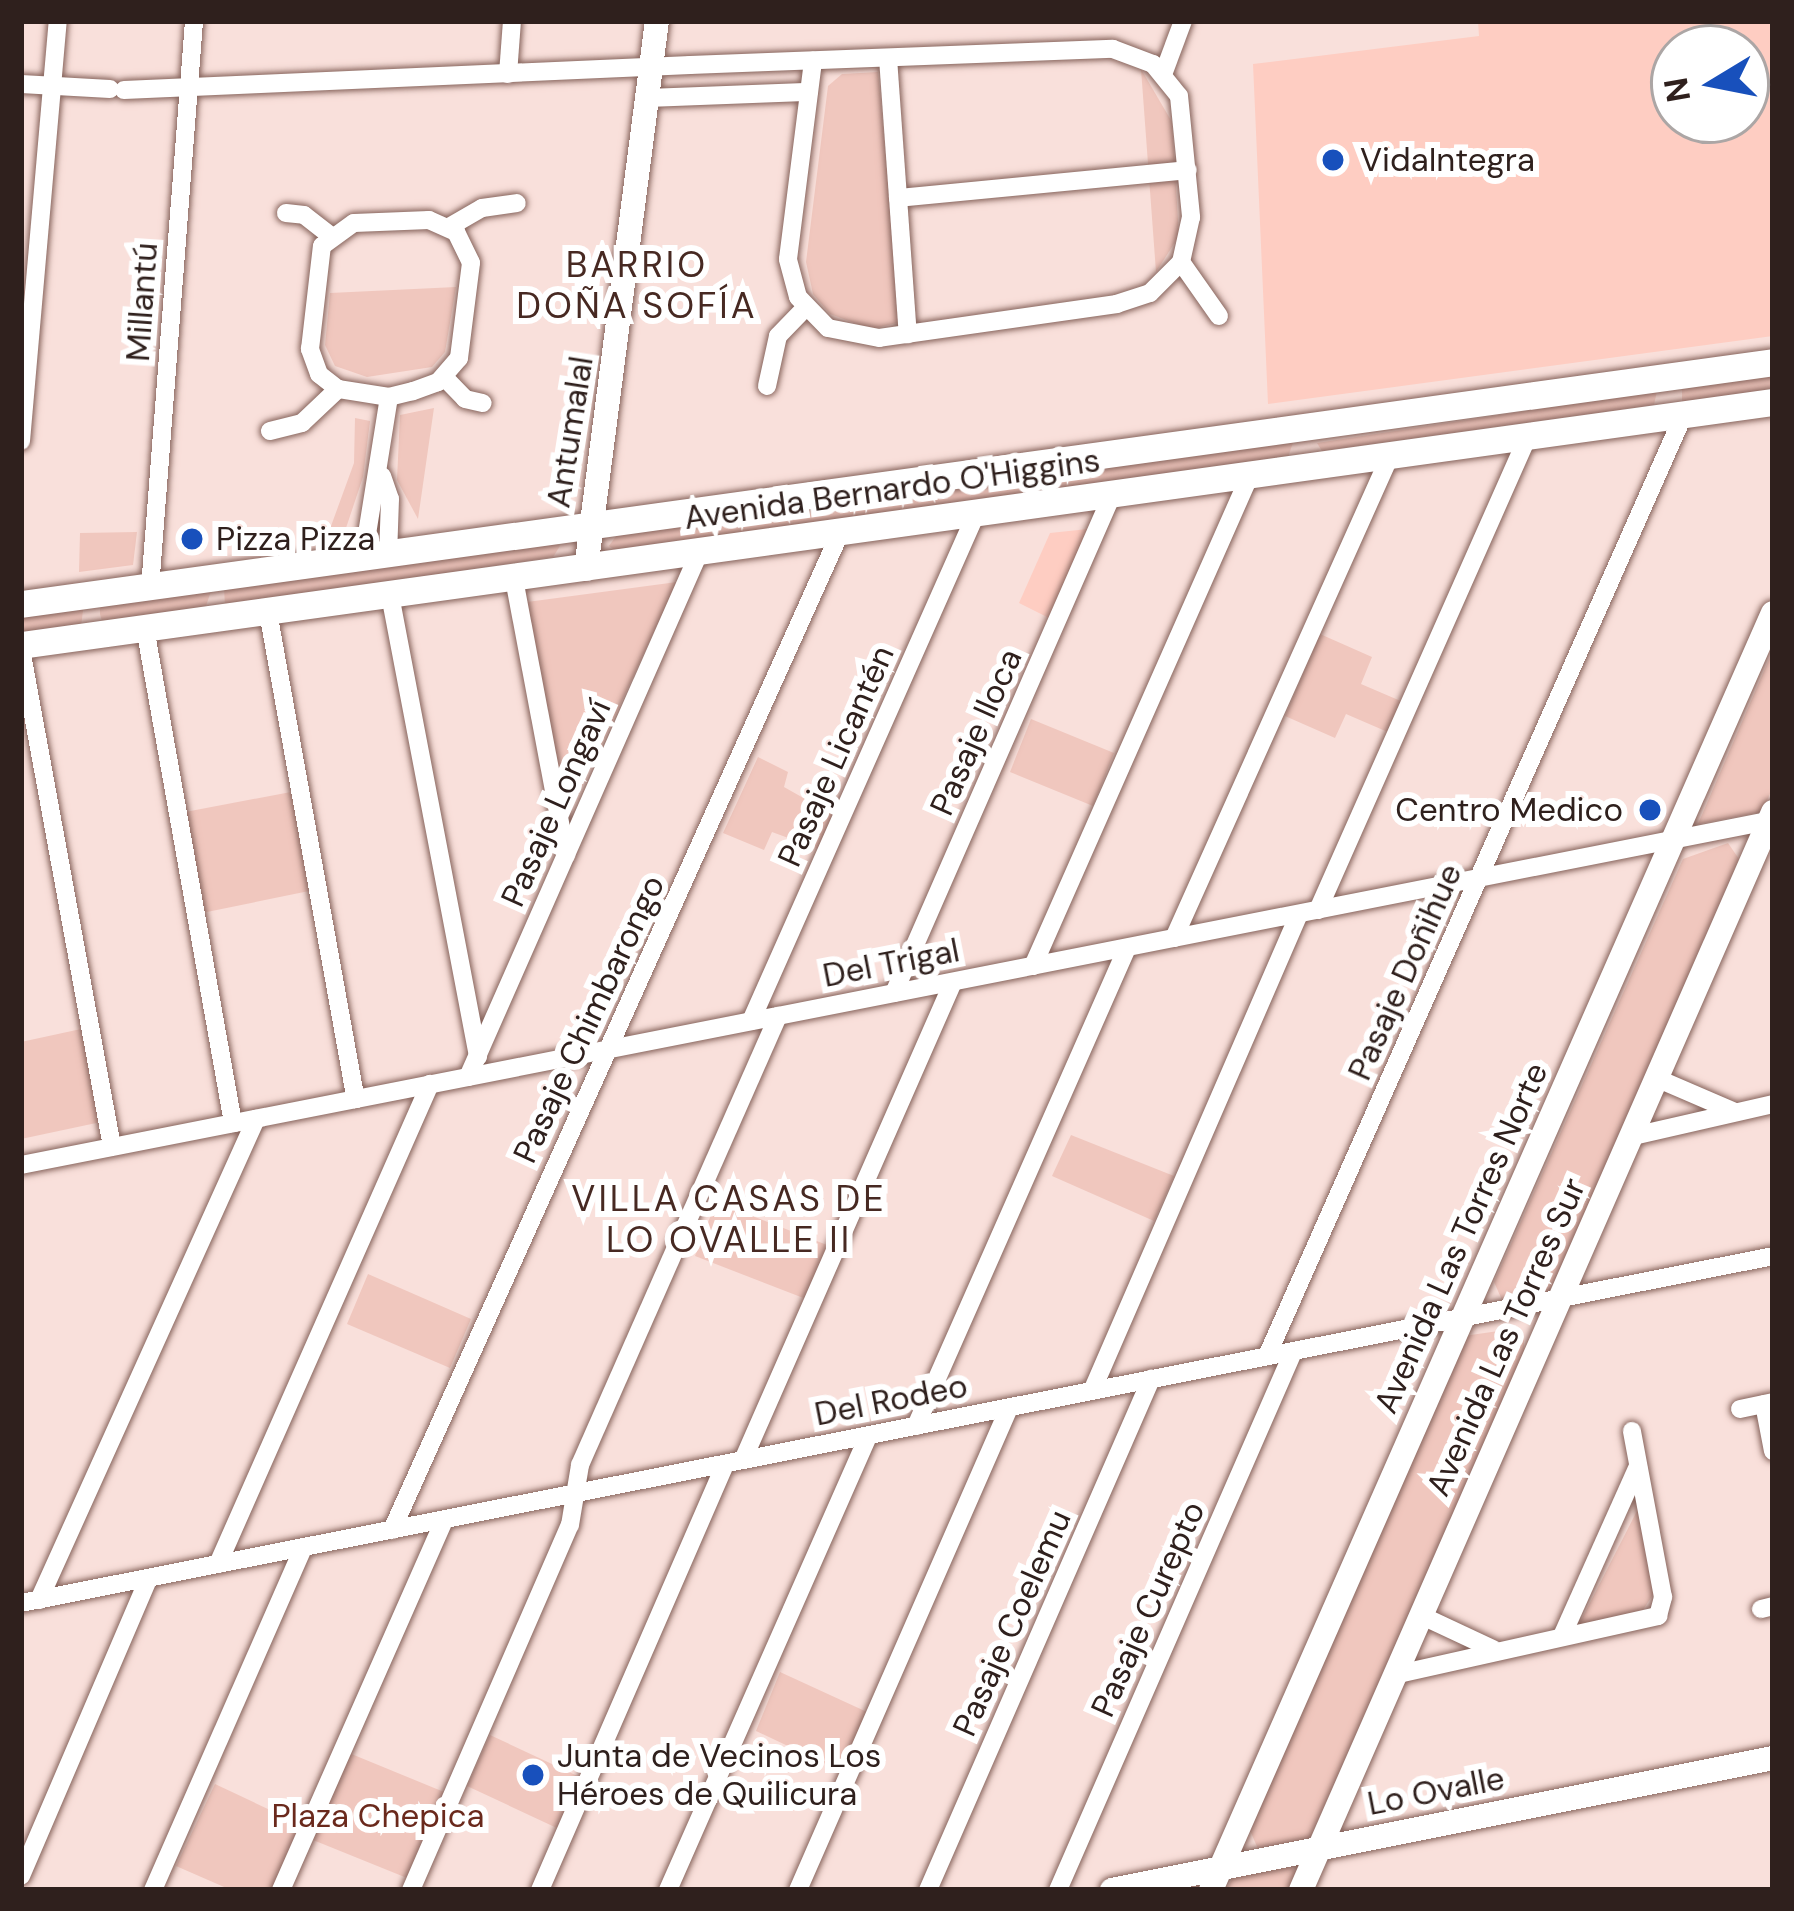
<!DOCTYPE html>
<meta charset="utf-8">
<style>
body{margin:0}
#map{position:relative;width:1794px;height:1911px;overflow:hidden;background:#f9e0db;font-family:"DM Sans",sans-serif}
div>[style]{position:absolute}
.built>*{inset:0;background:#fecdc2}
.green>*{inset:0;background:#f0c7be}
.roads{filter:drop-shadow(0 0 3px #86635b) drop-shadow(0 0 3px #86635b)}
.minor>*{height:18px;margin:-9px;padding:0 9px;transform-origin:9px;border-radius:9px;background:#fff}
.tertiary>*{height:24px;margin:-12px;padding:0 12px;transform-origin:12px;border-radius:12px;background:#fff}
.secondary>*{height:27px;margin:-13.5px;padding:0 13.5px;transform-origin:13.5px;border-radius:13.5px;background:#fff}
.dots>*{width:33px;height:33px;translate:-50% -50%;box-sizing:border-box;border:6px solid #fff;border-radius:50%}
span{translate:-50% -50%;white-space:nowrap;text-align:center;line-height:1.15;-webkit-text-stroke:12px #fff;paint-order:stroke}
.poi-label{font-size:33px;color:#2f201d}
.left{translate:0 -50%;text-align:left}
.right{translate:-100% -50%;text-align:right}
.street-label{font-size:33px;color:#2f201d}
.park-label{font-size:33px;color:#6a291c}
.neighbourhood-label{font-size:36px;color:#472922;letter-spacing:3px}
.frame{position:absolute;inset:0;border:24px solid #2f201d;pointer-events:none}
.north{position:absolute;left:1650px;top:24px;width:120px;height:120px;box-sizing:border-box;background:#fff;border:3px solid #aca6a5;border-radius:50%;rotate:260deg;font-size:33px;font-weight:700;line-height:48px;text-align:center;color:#2f201d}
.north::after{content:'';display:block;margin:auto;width:42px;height:54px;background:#1850bc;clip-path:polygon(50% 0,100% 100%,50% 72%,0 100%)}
</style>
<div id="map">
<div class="built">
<div style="clip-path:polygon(evenodd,1478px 21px,1773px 21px,1773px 336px,1268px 404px,1253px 64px,1479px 36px,1478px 21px,1674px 48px,1746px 48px,1746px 120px,1674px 120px,1674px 48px)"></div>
<div style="clip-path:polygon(1088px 529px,1049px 618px,1019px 603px,1050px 533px)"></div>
</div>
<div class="green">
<div style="clip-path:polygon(1141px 69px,1172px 122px,1179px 236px,1156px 272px)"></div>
<div style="clip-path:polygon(878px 72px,901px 322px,871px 329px,830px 314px,813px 294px,806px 262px,828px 86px,842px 74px)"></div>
<div style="clip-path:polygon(456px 287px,445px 352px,432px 367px,367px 377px,335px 366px,325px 345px,330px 293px)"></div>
<div style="clip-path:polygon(1773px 376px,1773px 394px,1682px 408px,1682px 389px)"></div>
<div style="clip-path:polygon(1657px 391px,1654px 405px,1322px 451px,1317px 443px)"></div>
<div style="clip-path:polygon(434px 408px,418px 519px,397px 480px,400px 415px)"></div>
<div style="clip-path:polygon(355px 418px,370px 421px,363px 477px,343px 537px,327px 537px,354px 463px)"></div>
<div style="clip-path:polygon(1294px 440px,1288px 457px,620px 554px,609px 546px,616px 536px)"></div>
<div style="clip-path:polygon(137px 532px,133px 565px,79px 572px,80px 533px)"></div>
<div style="clip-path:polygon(552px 539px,560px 546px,553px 557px,225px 606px,224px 588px)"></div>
<div style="clip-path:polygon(677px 582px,566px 821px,527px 602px)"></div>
<div style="clip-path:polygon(211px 591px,205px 609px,103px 625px,100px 614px,100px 604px)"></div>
<div style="clip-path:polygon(84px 603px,81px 626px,21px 634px,21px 614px)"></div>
<div style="clip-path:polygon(1320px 634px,1372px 657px,1361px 684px,1403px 702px,1390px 733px,1346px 714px,1335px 738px,1285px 716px)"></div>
<div style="clip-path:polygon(1773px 650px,1773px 787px,1762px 812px,1698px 824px)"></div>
<div style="clip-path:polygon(1031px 719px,1114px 753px,1093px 806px,1010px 772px)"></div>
<div style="clip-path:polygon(758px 757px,788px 772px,784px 787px,837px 817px,821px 850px,772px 832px,764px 850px,723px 833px)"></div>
<div style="clip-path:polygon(291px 792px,309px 891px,202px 913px,180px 813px)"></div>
<div style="clip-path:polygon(1728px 843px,1739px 859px,1551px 1293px,1502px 1300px,1494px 1282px,1683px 859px)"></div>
<div style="clip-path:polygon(81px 1029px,101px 1122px,21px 1139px,21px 1042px)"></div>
<div style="clip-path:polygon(1071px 1135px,1174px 1176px,1154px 1221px,1052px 1176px)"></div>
<div style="clip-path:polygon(716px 1202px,827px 1245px,806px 1299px,695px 1256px)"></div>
<div style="clip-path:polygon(368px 1274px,471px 1319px,450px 1368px,347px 1324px)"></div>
<div style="clip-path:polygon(1512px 1329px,1524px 1338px,1524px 1353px,1308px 1843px,1258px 1849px,1249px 1828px,1464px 1336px)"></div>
<div style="clip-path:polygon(1638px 1509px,1656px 1590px,1639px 1616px,1576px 1630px)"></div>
<div style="clip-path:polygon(780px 1672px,867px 1712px,845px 1773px,756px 1731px)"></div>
<div style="clip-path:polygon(490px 1735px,582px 1778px,559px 1829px,467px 1786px)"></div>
<div style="clip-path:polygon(349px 1753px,444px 1792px,407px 1878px,313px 1840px)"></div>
<div style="clip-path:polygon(215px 1784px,302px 1825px,274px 1890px,231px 1890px,176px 1866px)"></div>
<div style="clip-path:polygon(1289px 1865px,1298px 1875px,1291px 1890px,1226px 1890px,1234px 1876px)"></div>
</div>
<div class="roads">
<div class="minor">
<div style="left:888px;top:58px;width:277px;rotate:85.9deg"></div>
<div style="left:1164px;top:72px;width:54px;rotate:-69.6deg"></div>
<div style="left:508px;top:74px;width:53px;rotate:-85.7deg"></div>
<div style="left:21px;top:84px;width:89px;rotate:3.2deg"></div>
<div style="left:124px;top:90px;width:567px;rotate:-2.53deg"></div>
<div style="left:690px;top:65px;width:423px;rotate:-2.2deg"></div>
<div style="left:1113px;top:49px;width:43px;rotate:20.6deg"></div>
<div style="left:1153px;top:64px;width:41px;rotate:50.9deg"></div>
<div style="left:1179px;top:96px;width:122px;rotate:84.3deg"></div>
<div style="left:1191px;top:217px;width:46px;rotate:102.5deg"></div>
<div style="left:1181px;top:262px;width:44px;rotate:135deg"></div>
<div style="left:1150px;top:293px;width:35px;rotate:162deg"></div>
<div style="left:1117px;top:304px;width:240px;rotate:171.9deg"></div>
<div style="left:879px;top:338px;width:52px;rotate:-168.9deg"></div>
<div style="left:828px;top:328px;width:43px;rotate:-134.1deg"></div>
<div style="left:798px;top:297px;width:39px;rotate:-105deg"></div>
<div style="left:788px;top:259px;width:200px;rotate:-82.8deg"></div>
<div style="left:650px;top:98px;width:159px;rotate:-2.2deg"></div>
<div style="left:898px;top:198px;width:291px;rotate:-5.5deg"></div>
<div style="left:286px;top:213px;width:18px;rotate:6deg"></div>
<div style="left:304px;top:215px;width:34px;rotate:38deg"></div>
<div style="left:429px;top:220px;width:30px;rotate:24deg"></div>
<div style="left:456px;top:232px;width:34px;rotate:64deg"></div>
<div style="left:471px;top:263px;width:96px;rotate:97.2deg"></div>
<div style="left:459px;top:358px;width:32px;rotate:131deg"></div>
<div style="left:438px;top:382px;width:27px;rotate:160deg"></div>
<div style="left:413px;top:391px;width:25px;rotate:166deg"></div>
<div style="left:389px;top:397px;width:52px;rotate:-171.1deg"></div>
<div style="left:338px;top:389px;width:24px;rotate:-142deg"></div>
<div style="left:319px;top:374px;width:27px;rotate:-110deg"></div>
<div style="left:310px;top:349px;width:104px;rotate:-83.4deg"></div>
<div style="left:322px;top:246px;width:39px;rotate:-36deg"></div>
<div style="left:354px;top:223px;width:75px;rotate:-2.3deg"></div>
<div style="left:449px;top:227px;width:38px;rotate:-30deg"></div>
<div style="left:482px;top:208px;width:35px;rotate:-8deg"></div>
<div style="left:1181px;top:262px;width:66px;rotate:54.9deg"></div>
<div style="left:444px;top:377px;width:30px;rotate:46deg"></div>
<div style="left:465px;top:399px;width:18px;rotate:13deg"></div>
<div style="left:767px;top:386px;width:51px;rotate:-77.6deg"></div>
<div style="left:778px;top:336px;width:39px;rotate:-46deg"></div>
<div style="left:270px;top:431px;width:33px;rotate:-14deg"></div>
<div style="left:302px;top:423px;width:50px;rotate:-43.4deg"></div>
<div style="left:21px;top:441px;width:422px;rotate:-85deg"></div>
<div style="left:382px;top:476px;width:24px;rotate:71deg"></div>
<div style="left:390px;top:499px;width:57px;rotate:92deg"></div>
<div style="left:363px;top:559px;width:164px;rotate:-80.9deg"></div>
<div style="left:514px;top:579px;width:281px;rotate:79.3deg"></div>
<div style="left:150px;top:588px;width:569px;rotate:-85.56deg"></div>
<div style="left:390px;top:595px;width:470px;rotate:79.2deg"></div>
<div style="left:268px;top:612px;width:495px;rotate:79.8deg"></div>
<div style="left:145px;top:628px;width:503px;rotate:79.92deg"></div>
<div style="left:21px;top:649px;width:506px;rotate:79.64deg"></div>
<div style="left:1318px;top:910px;width:518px;rotate:-66.1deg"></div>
<div style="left:1174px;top:938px;width:528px;rotate:-65.86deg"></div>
<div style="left:1033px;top:966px;width:537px;rotate:-66.16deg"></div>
<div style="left:894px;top:993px;width:544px;rotate:-66.36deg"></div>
<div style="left:751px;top:1021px;width:555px;rotate:-66.07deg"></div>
<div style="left:468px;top:1077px;width:573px;rotate:-66.21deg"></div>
<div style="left:1656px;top:1078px;width:86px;rotate:23.3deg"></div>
<div style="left:1629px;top:1137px;width:148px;rotate:-12.9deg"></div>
<div style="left:21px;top:1165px;width:1786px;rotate:-11.14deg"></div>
<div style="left:1267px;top:1356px;width:1030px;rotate:-66.12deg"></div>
<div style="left:1092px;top:1391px;width:520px;rotate:-66.54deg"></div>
<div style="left:1764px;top:1404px;width:48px;rotate:79.2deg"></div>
<div style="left:1740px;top:1409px;width:34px;rotate:-12deg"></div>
<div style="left:916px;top:1426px;width:522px;rotate:-66.18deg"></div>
<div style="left:743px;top:1460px;width:522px;rotate:-66.28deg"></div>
<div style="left:392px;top:1530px;width:1093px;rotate:-65.8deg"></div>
<div style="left:218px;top:1564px;width:525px;rotate:-66.17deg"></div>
<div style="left:39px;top:1600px;width:528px;rotate:-65.72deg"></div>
<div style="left:21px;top:1603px;width:1786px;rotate:-11.2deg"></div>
<div style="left:1761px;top:1609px;width:12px;rotate:-14deg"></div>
<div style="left:1420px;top:1615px;width:81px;rotate:25deg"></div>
<div style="left:1562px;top:1636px;width:186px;rotate:-65.9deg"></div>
<div style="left:1394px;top:1675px;width:271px;rotate:-12.6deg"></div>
<div style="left:1658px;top:1616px;width:20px;rotate:-75deg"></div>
<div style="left:1663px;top:1597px;width:169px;rotate:-100.6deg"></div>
<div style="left:21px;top:1876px;width:324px;rotate:-66.8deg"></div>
<div style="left:153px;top:1890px;width:373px;rotate:-66.3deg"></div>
<div style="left:281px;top:1890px;width:404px;rotate:-66.2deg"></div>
<div style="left:411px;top:1890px;width:398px;rotate:-66.5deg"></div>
<div style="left:570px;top:1525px;width:61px;rotate:-80.5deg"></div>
<div style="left:580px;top:1465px;width:491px;rotate:-66.2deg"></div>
<div style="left:540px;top:1890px;width:464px;rotate:-66.5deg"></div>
<div style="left:668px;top:1890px;width:496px;rotate:-66.2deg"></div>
<div style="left:798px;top:1890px;width:526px;rotate:-66.36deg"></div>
<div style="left:928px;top:1890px;width:558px;rotate:-66.42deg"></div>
<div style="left:1058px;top:1890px;width:587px;rotate:-66.4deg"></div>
</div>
<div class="tertiary">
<div style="left:586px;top:569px;width:553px;rotate:-82.62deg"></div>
<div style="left:1112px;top:1890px;width:674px;rotate:-11.29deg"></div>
<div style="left:1211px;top:1890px;width:1395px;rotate:-66.25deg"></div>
<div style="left:1301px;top:1890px;width:1177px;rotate:-66.35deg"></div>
</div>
<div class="secondary">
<div style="left:21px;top:604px;width:1769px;rotate:-7.86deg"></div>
<div style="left:21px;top:645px;width:1769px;rotate:-7.9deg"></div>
</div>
</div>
<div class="dots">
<div style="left:1333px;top:160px;background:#1850bc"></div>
<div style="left:192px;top:539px;background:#1850bc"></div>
<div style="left:1650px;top:810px;background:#1850bc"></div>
<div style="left:533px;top:1775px;background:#1850bc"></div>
</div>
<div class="poi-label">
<span class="left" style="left:1360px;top:160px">VidaIntegra</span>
<span class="left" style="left:216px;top:539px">Pizza Pizza</span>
<span class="right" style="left:1623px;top:810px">Centro Medico</span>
<span class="left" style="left:557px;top:1775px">Junta de Vecinos Los<br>Héroes de Quilicura</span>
</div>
<div class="street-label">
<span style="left:142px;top:302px;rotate:-86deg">Millantú</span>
<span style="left:570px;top:432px;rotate:-81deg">Antumalal</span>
<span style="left:892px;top:489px;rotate:-8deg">Avenida Bernardo O'Higgins</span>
<span style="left:976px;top:732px;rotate:-66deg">Pasaje Iloca</span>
<span style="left:836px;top:756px;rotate:-66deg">Pasaje Licantén</span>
<span style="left:556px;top:803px;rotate:-66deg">Pasaje Longaví</span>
<span style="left:891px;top:963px;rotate:-11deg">Del Trigal</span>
<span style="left:1405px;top:972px;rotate:-66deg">Pasaje Doñihue</span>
<span style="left:589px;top:1019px;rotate:-65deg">Pasaje Chimbarongo</span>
<span style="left:1461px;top:1238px;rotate:-66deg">Avenida Las Torres Norte</span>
<span style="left:1506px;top:1337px;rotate:-66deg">Avenida Las Torres Sur</span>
<span style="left:891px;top:1400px;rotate:-11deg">Del Rodeo</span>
<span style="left:1148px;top:1609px;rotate:-66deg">Pasaje Curepto</span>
<span style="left:1012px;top:1623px;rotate:-66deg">Pasaje Coelemu</span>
<span style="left:1436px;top:1791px;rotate:-11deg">Lo Ovalle</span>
</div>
<div class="park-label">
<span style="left:378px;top:1816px">Plaza Chepica</span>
</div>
<div class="neighbourhood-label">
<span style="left:637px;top:285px">BARRIO<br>DOÑA SOFÍA</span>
<span style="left:729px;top:1219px">VILLA CASAS DE<br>LO OVALLE II</span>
</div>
<div class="frame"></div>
<div class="north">N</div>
</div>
